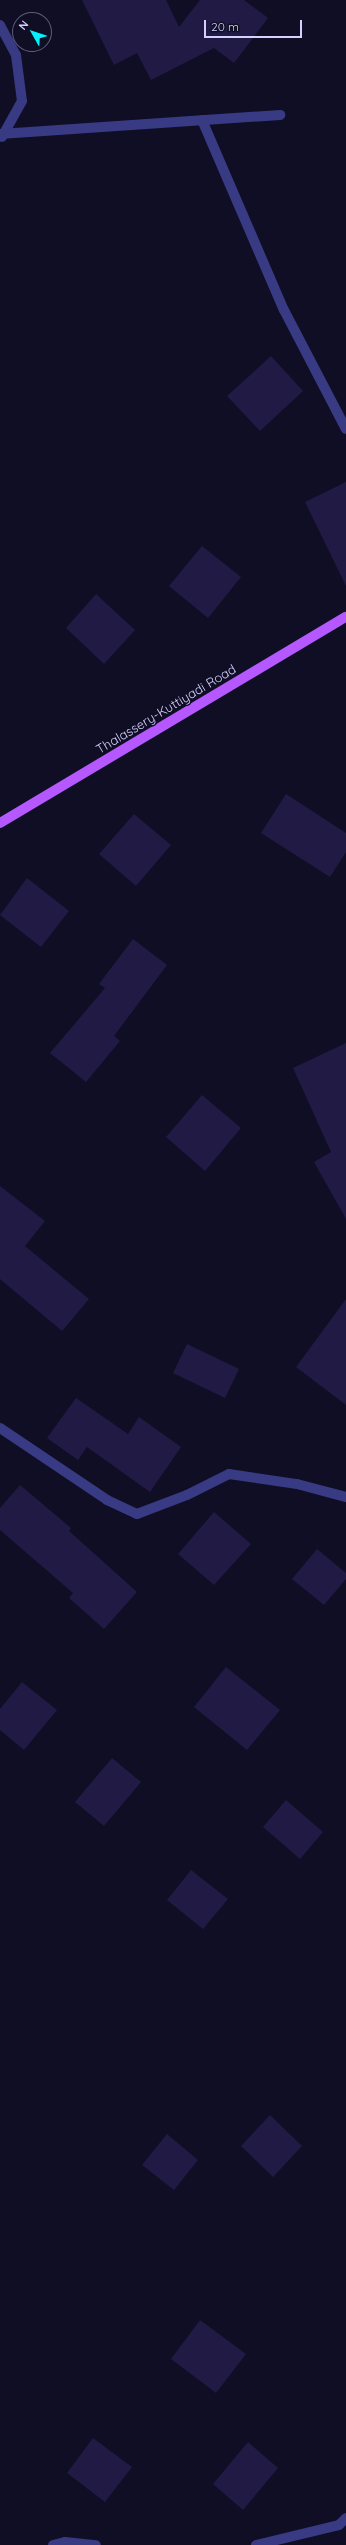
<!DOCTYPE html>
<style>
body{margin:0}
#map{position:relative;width:346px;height:2545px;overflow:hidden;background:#100e24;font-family:Quicksand,sans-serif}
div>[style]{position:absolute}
.building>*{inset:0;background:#201a45}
.minor>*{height:10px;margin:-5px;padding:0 5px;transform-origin:5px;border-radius:5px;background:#383a83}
.primary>*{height:10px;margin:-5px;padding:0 5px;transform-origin:5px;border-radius:5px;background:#b658ff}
span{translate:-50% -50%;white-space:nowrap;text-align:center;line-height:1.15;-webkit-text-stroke:3px #100e24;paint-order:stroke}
.street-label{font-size:13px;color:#d3d1ff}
.north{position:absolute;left:12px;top:12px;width:40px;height:40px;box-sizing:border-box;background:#100e24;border:1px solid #5e5c7c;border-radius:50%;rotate:309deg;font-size:11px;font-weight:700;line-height:16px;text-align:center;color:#d3d1ff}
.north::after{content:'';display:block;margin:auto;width:14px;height:18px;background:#00f2fc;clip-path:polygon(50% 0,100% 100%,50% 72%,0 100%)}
.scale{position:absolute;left:204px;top:20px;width:98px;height:18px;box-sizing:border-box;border:2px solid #d3d1ff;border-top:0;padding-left:5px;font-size:12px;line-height:14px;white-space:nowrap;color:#d3d1ff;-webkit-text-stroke:3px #100e24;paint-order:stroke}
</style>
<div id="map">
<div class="building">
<div style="clip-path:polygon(82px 0,166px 0,179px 27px,200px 0,244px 0,268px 18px,234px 63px,214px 48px,151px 80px,137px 53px,114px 65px)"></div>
<div style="clip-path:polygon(271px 356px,303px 391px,260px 431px,227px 396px)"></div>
<div style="clip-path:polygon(346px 482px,346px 586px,305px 502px)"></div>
<div style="clip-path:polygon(202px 546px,241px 577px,208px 618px,169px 586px)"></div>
<div style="clip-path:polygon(96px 594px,135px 630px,104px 664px,66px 628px)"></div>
<div style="clip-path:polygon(286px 794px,346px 833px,346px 852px,330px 877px,261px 833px)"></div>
<div style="clip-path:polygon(134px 814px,171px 845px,136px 886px,99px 854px)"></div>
<div style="clip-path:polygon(27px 878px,69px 911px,41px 947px,0 915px)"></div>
<div style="clip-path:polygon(133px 939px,167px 965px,114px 1036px,120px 1041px,86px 1082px,50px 1053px,105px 988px,99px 984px)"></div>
<div style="clip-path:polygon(346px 1043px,346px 1219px,314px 1162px,331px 1152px,293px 1068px)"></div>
<div style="clip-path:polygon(202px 1095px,241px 1128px,205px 1171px,166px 1137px)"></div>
<div style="clip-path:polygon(0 1186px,45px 1221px,25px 1246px,89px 1299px,62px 1331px,0 1279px)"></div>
<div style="clip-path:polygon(346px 1299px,346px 1405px,296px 1367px)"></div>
<div style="clip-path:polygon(187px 1344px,239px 1369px,225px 1398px,173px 1373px)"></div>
<div style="clip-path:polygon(76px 1398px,128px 1434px,139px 1417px,181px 1447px,150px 1492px,87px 1447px,78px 1460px,47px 1438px)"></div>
<div style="clip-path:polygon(20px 1485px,71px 1528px,69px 1531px,137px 1592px,104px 1629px,69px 1598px,73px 1593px,0 1530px,0 1508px)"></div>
<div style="clip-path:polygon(214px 1512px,251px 1544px,214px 1585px,178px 1554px)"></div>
<div style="clip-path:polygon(317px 1549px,346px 1573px,346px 1579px,324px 1605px,292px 1579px)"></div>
<div style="clip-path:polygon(226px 1667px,280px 1710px,247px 1750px,194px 1707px)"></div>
<div style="clip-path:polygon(22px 1682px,57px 1710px,24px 1750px,0 1730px,0 1709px)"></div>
<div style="clip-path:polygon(112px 1758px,141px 1782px,104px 1826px,75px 1802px)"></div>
<div style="clip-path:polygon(286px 1800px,323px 1832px,300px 1859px,263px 1827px)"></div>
<div style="clip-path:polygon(191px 1870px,228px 1899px,203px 1929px,167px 1900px)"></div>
<div style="clip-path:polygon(270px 2115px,302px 2146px,273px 2177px,241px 2146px)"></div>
<div style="clip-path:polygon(167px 2134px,198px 2160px,174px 2190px,142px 2165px)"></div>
<div style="clip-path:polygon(200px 2320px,246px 2354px,216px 2393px,171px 2359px)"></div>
<div style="clip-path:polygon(93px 2438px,132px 2467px,105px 2502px,67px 2473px)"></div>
<div style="clip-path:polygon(248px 2442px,278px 2468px,243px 2510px,213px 2484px)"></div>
</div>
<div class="minor">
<div style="left:0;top:25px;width:34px;rotate:62deg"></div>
<div style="left:16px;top:55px;width:46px;rotate:82.6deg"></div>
<div style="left:22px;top:101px;width:41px;rotate:119.1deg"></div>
<div style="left:202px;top:120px;width:207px;rotate:66.7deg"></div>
<div style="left:284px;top:310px;width:134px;rotate:62.5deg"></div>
<div style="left:0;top:134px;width:281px;rotate:-3.9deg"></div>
<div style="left:0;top:1428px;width:129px;rotate:33.9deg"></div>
<div style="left:107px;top:1500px;width:33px;rotate:25deg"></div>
<div style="left:137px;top:1514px;width:53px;rotate:-20.8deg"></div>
<div style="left:187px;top:1495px;width:47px;rotate:-26.6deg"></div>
<div style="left:229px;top:1474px;width:69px;rotate:8.4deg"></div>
<div style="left:297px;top:1484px;width:51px;rotate:14.9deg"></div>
<div style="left:53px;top:2545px;width:12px;rotate:-14deg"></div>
<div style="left:65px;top:2542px;width:31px;rotate:6deg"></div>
<div style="left:256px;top:2545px;width:85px;rotate:-13.5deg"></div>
<div style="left:339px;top:2525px;width:10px;rotate:-45deg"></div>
</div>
<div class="primary">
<div style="left:0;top:823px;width:403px;rotate:-30.8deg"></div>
</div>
<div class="street-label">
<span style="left:166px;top:709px;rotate:-31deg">Thalassery-Kuttiyadi Road</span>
</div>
<div class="north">N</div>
<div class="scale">20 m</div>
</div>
